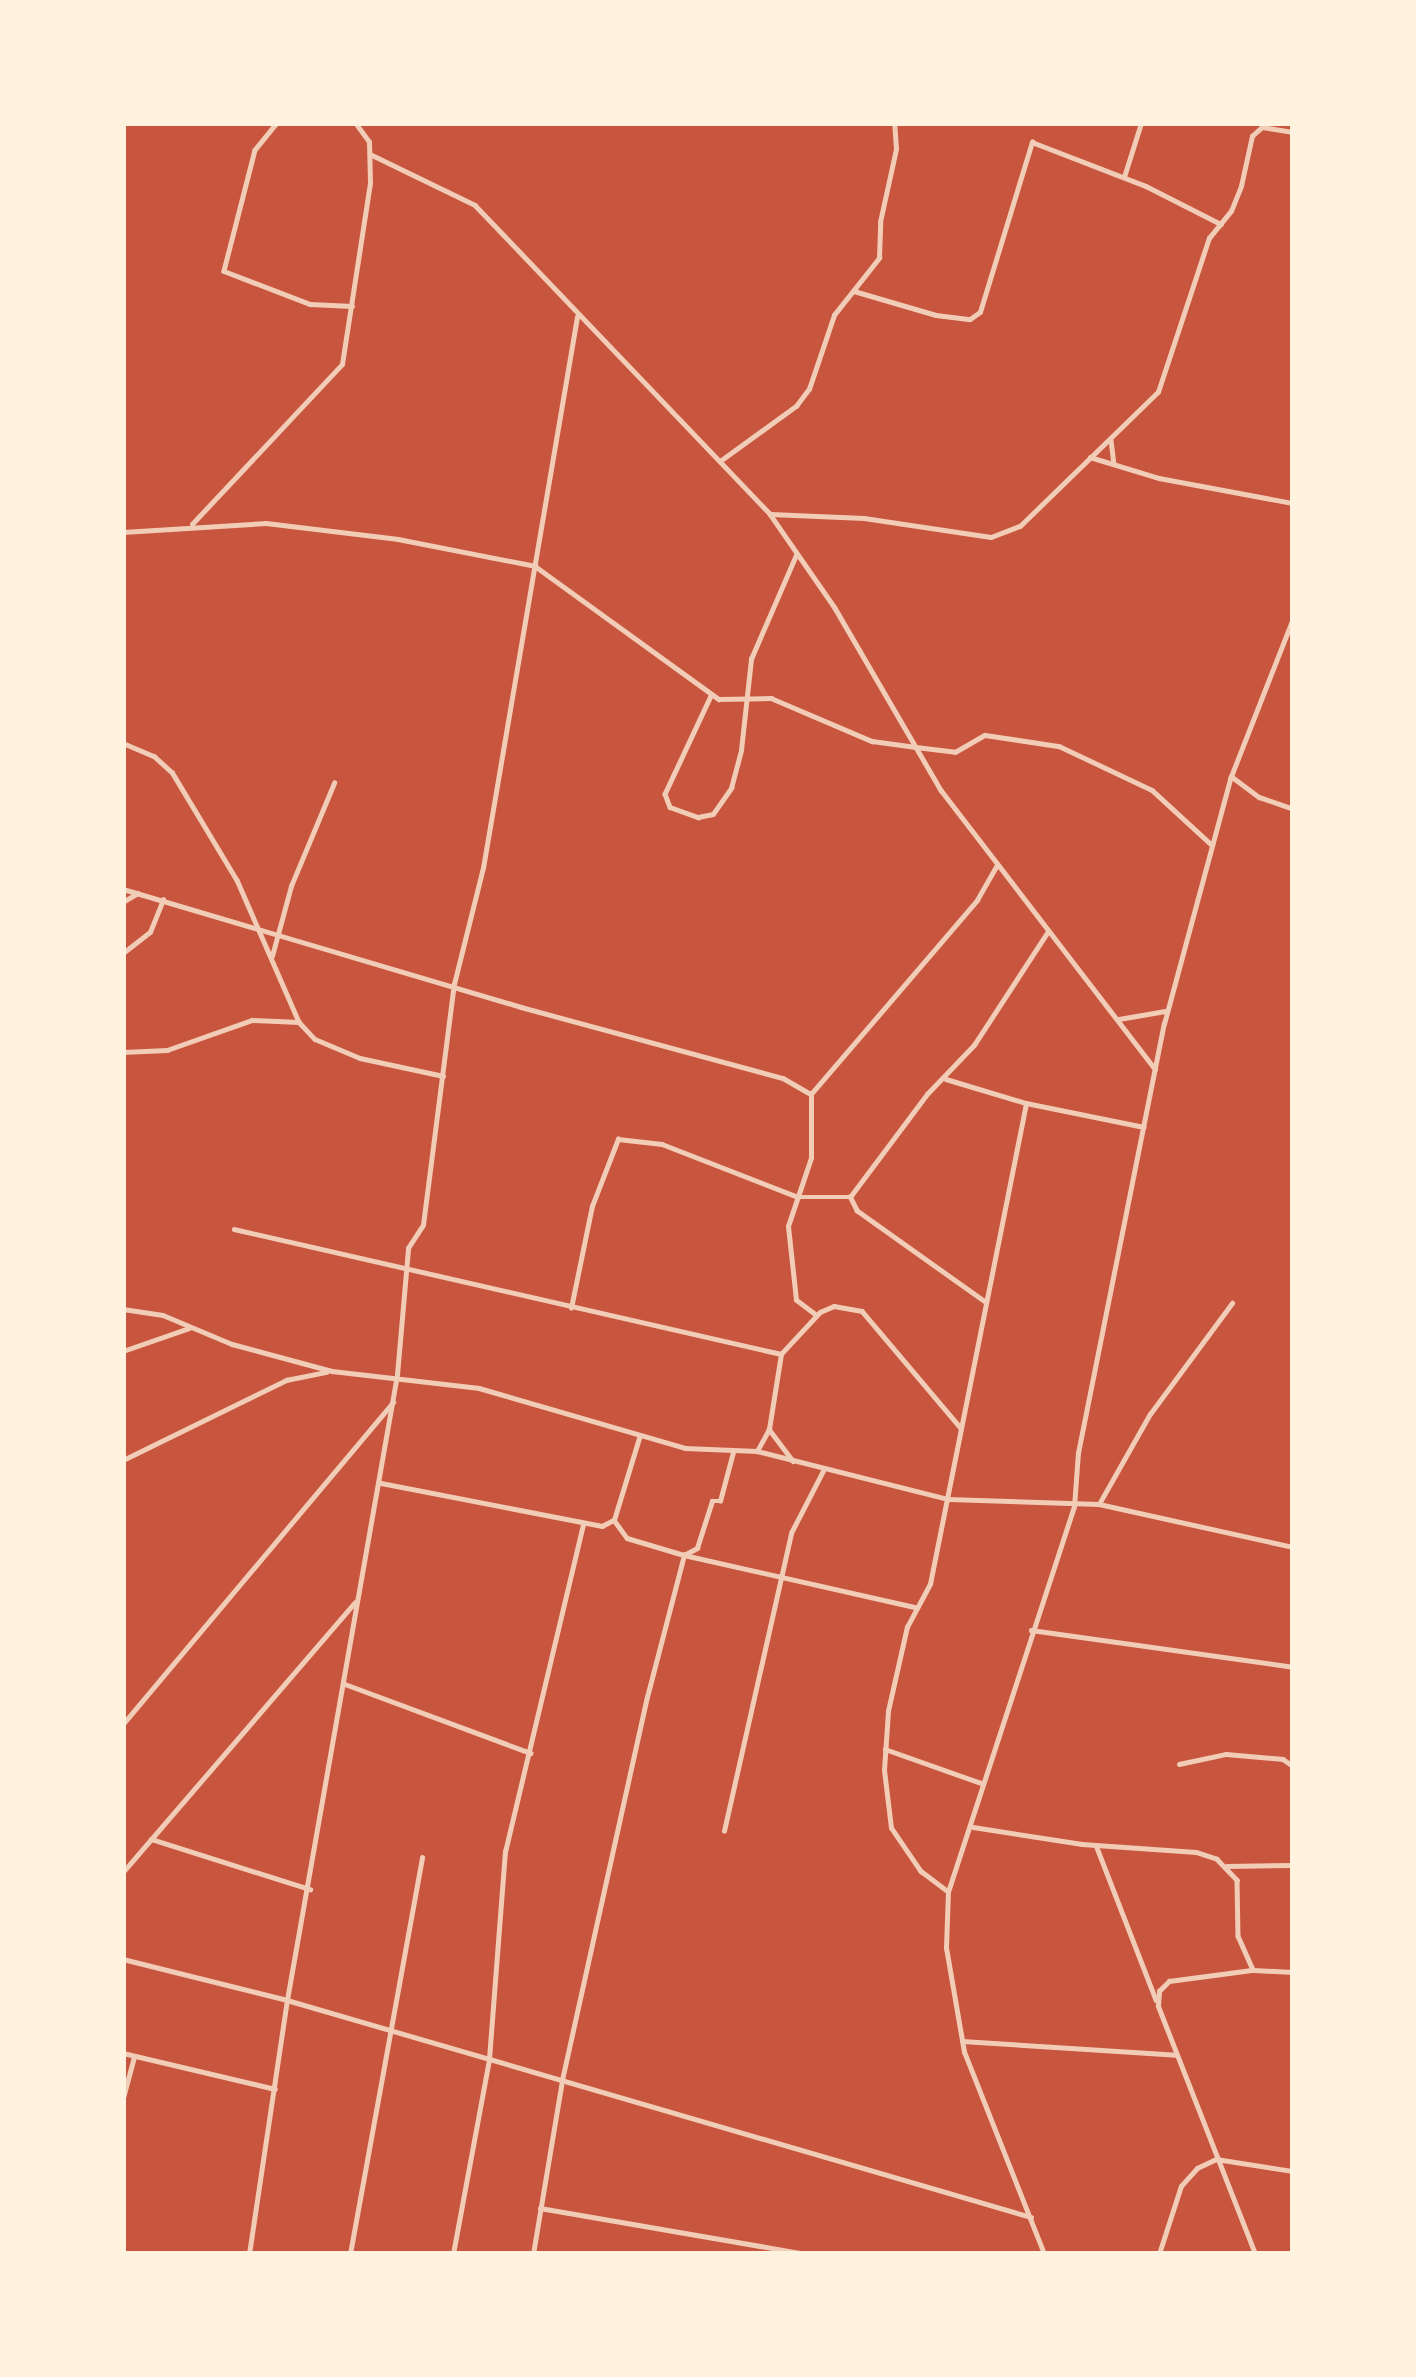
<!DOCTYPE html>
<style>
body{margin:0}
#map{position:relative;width:1416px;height:2377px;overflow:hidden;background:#c8553d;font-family:"Exo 2",sans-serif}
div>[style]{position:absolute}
.minor>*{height:4.5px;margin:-2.25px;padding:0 2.25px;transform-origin:2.25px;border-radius:2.25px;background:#f1ccb7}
span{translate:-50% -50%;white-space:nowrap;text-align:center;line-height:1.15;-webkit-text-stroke:10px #fff3e0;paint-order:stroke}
.frame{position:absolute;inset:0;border:126px solid #fff3e0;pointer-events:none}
</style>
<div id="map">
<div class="minor">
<div style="left:277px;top:123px;width:35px;rotate:129deg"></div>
<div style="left:255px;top:150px;width:125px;rotate:104.4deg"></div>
<div style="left:224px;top:271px;width:92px;rotate:21deg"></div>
<div style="left:310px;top:304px;width:42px;rotate:2.7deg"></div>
<div style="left:370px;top:154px;width:117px;rotate:25.9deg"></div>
<div style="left:475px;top:205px;width:427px;rotate:46.3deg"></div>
<div style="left:770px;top:514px;width:114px;rotate:55.3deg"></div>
<div style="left:835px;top:608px;width:211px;rotate:59.8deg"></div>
<div style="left:941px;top:790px;width:352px;rotate:52.5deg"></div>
<div style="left:1124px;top:177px;width:57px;rotate:-72.5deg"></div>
<div style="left:854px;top:291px;width:85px;rotate:16.3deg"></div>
<div style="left:936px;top:315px;width:34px;rotate:7deg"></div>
<div style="left:970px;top:319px;width:12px;rotate:-35deg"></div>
<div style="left:980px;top:312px;width:178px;rotate:-73deg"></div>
<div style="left:1032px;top:142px;width:122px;rotate:21.1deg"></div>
<div style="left:1146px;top:186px;width:84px;rotate:26.9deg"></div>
<div style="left:1111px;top:440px;width:23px;rotate:83deg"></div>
<div style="left:1090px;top:457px;width:72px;rotate:16.9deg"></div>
<div style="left:1159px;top:478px;width:136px;rotate:10.6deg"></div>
<div style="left:720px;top:461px;width:94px;rotate:-35.9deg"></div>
<div style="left:796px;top:406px;width:21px;rotate:-53deg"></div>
<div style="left:809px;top:389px;width:78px;rotate:-71.3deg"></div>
<div style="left:834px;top:315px;width:73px;rotate:-51.7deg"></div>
<div style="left:879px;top:258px;width:36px;rotate:-88deg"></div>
<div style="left:880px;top:222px;width:75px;rotate:-77.6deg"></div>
<div style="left:896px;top:149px;width:26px;rotate:-94deg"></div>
<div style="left:770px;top:514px;width:94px;rotate:2.4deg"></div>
<div style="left:864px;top:518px;width:128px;rotate:8.5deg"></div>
<div style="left:991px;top:537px;width:31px;rotate:-21deg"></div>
<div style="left:1020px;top:526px;width:192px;rotate:-44.2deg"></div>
<div style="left:1158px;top:392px;width:162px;rotate:-71.7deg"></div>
<div style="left:1209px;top:238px;width:35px;rotate:-51deg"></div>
<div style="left:1231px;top:211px;width:27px;rotate:-68deg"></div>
<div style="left:1241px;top:186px;width:51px;rotate:-77.6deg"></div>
<div style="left:1252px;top:136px;width:13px;rotate:-42deg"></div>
<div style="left:1262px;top:127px;width:31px;rotate:9deg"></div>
<div style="left:192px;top:524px;width:219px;rotate:-46.8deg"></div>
<div style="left:342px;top:364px;width:183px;rotate:-81.2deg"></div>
<div style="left:370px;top:183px;width:41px;rotate:-91.4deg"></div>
<div style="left:369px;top:142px;width:24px;rotate:-126deg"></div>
<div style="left:123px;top:532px;width:143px;rotate:-3.6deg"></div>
<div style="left:266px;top:523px;width:133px;rotate:6.9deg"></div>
<div style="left:398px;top:539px;width:140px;rotate:11.1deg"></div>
<div style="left:535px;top:566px;width:227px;rotate:35.9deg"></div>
<div style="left:719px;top:699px;width:52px;rotate:-1.1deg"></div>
<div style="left:771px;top:698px;width:110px;rotate:23.1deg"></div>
<div style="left:872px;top:741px;width:44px;rotate:7.8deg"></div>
<div style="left:916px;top:747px;width:39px;rotate:7deg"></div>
<div style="left:955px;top:752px;width:34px;rotate:-30deg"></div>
<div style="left:985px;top:735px;width:75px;rotate:8.5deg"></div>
<div style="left:1059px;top:746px;width:103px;rotate:25.3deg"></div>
<div style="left:1152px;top:790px;width:80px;rotate:42.5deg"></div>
<div style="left:711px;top:696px;width:108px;rotate:115.1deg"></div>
<div style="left:665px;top:794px;width:14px;rotate:69deg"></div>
<div style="left:670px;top:807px;width:30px;rotate:20deg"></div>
<div style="left:698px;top:817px;width:15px;rotate:-11deg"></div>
<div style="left:713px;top:814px;width:32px;rotate:-55deg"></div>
<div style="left:731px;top:788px;width:39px;rotate:-75deg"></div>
<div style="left:741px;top:750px;width:92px;rotate:-83.7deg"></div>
<div style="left:751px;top:659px;width:113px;rotate:-66.6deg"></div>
<div style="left:123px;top:743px;width:34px;rotate:23deg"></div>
<div style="left:154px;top:756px;width:24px;rotate:42deg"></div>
<div style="left:172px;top:772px;width:126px;rotate:59deg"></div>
<div style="left:237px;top:880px;width:155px;rotate:66.4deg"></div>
<div style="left:299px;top:1022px;width:23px;rotate:47deg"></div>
<div style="left:315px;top:1039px;width:49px;rotate:22.9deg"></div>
<div style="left:360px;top:1058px;width:85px;rotate:12.2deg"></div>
<div style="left:1231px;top:776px;width:35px;rotate:37deg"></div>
<div style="left:1259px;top:797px;width:36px;rotate:19deg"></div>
<div style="left:123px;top:889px;width:415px;rotate:16.5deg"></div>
<div style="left:521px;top:1007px;width:271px;rotate:15.2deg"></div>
<div style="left:783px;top:1078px;width:32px;rotate:30deg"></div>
<div style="left:123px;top:902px;width:17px;rotate:-31deg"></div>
<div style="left:123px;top:953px;width:34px;rotate:-38deg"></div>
<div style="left:150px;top:932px;width:35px;rotate:-68deg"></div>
<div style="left:272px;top:956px;width:73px;rotate:-74.8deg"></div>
<div style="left:291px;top:886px;width:112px;rotate:-67.3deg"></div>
<div style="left:1119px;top:1019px;width:48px;rotate:-9.7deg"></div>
<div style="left:123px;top:1052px;width:44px;rotate:-2.6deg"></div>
<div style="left:167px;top:1050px;width:90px;rotate:-19.4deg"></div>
<div style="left:252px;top:1020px;width:47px;rotate:2.4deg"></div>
<div style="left:946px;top:1079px;width:84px;rotate:16.7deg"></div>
<div style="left:1026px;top:1103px;width:120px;rotate:11.5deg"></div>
<div style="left:234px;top:1229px;width:561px;rotate:12.87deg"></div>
<div style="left:985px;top:1302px;width:157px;rotate:-144.6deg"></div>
<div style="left:857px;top:1211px;width:16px;rotate:-117deg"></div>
<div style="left:850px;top:1197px;width:129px;rotate:-53.2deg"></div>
<div style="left:927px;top:1094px;width:68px;rotate:-46.2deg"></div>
<div style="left:974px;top:1045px;width:134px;rotate:-56.9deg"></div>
<div style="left:571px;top:1308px;width:104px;rotate:-78.4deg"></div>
<div style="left:592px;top:1206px;width:72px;rotate:-68.8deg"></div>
<div style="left:618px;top:1139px;width:44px;rotate:6.5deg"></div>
<div style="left:662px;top:1144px;width:146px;rotate:21.3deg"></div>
<div style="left:798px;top:1197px;width:52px"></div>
<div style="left:123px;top:1309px;width:40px;rotate:8.5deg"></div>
<div style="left:163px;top:1315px;width:75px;rotate:22.8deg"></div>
<div style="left:232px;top:1344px;width:104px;rotate:15.1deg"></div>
<div style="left:332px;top:1371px;width:148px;rotate:6.6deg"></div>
<div style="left:479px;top:1388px;width:215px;rotate:16.2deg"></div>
<div style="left:685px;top:1448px;width:72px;rotate:2.4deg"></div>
<div style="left:757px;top:1451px;width:197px;rotate:14.1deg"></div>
<div style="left:948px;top:1499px;width:151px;rotate:1.9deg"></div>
<div style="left:1099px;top:1504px;width:199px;rotate:12.5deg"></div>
<div style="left:817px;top:1316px;width:26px;rotate:-143deg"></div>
<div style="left:796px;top:1300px;width:74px;rotate:-96.2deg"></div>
<div style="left:788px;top:1226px;width:72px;rotate:-71.3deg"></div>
<div style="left:811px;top:1158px;width:64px;rotate:-90deg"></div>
<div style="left:811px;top:1094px;width:255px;rotate:-49.4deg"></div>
<div style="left:977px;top:900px;width:40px;rotate:-60.3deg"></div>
<div style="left:123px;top:1351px;width:70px;rotate:-19.2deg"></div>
<div style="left:769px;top:1429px;width:40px;rotate:53deg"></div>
<div style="left:757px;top:1451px;width:25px;rotate:-61deg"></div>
<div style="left:769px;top:1429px;width:76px;rotate:-80.9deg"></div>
<div style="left:781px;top:1354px;width:57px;rotate:-47.1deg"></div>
<div style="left:820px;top:1312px;width:15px;rotate:-23deg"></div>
<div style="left:834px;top:1306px;width:28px;rotate:10deg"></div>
<div style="left:862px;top:1311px;width:152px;rotate:49.8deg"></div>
<div style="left:123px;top:1460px;width:182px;rotate:-26.1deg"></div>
<div style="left:286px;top:1380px;width:41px;rotate:-11.3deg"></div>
<div style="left:381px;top:1483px;width:225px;rotate:11deg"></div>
<div style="left:602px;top:1526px;width:13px;rotate:-27deg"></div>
<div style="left:614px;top:1520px;width:86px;rotate:-73deg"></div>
<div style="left:1099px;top:1504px;width:103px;rotate:-60.5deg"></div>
<div style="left:1150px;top:1414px;width:138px;rotate:-53.5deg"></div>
<div style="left:614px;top:1520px;width:22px;rotate:54deg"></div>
<div style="left:627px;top:1538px;width:59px;rotate:16.6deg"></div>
<div style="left:684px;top:1555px;width:237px;rotate:12.7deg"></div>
<div style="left:1031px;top:1630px;width:265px;rotate:8deg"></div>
<div style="left:345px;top:1684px;width:198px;rotate:20.4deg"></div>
<div style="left:123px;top:1724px;width:420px;rotate:-50deg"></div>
<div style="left:885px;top:1749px;width:102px;rotate:19.5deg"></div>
<div style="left:1179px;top:1764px;width:48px;rotate:-12deg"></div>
<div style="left:1226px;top:1754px;width:57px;rotate:5deg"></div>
<div style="left:1283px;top:1759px;width:12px;rotate:35deg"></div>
<div style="left:973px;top:1827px;width:110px;rotate:8.9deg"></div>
<div style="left:1082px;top:1844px;width:114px;rotate:4deg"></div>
<div style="left:1196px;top:1852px;width:22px;rotate:18deg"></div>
<div style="left:1217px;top:1859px;width:29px;rotate:46deg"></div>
<div style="left:1237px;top:1880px;width:56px;rotate:89deg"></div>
<div style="left:1238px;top:1936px;width:37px;rotate:66deg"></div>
<div style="left:724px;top:1831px;width:305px;rotate:-77.3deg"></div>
<div style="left:791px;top:1533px;width:70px;rotate:-62.7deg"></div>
<div style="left:151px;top:1839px;width:167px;rotate:17.5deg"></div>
<div style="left:1096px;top:1845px;width:166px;rotate:68.8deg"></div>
<div style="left:1227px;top:1866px;width:66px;rotate:-0.9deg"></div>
<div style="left:123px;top:1872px;width:355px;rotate:-49.3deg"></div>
<div style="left:948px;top:1892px;width:34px;rotate:-143deg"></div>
<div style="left:921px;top:1872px;width:53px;rotate:-124.3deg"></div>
<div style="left:891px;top:1828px;width:58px;rotate:-96.9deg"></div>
<div style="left:884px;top:1770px;width:59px;rotate:-86.1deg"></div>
<div style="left:888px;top:1711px;width:86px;rotate:-77.3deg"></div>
<div style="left:907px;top:1627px;width:49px;rotate:-61.9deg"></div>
<div style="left:930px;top:1584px;width:490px;rotate:-78.7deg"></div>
<div style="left:123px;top:1959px;width:169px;rotate:14deg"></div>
<div style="left:287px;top:2000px;width:775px;rotate:16.26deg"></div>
<div style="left:962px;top:2041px;width:214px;rotate:3.7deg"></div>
<div style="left:123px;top:2053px;width:156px;rotate:13.3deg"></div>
<div style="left:123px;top:2098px;width:42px;rotate:-75deg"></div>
<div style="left:540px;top:2208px;width:269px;rotate:9.8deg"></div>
<div style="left:249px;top:2254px;width:257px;rotate:-81.5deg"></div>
<div style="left:287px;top:2000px;width:635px;rotate:-80.02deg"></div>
<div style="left:397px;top:1375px;width:127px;rotate:-85deg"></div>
<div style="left:408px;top:1248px;width:27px;rotate:-57deg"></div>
<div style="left:423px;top:1225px;width:243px;rotate:-82.7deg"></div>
<div style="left:454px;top:984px;width:120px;rotate:-76deg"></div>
<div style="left:483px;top:868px;width:559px;rotate:-80.32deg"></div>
<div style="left:350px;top:2254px;width:403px;rotate:-79.7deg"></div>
<div style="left:453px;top:2254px;width:198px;rotate:-79.5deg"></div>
<div style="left:489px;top:2059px;width:208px;rotate:-85.6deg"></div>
<div style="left:505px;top:1852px;width:336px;rotate:-76.6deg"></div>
<div style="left:533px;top:2254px;width:176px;rotate:-80.5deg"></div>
<div style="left:562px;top:2080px;width:392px;rotate:-77.5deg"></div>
<div style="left:647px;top:1697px;width:147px;rotate:-75.4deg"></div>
<div style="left:684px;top:1555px;width:15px;rotate:-28deg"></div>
<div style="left:697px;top:1548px;width:49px;rotate:-72.3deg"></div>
<div style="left:712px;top:1501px;width:8px"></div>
<div style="left:720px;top:1501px;width:51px;rotate:-75.1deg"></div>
<div style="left:1044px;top:2254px;width:217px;rotate:-111.6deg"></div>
<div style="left:964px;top:2052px;width:106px;rotate:-99.8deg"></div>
<div style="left:946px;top:1948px;width:56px;rotate:-88deg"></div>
<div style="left:948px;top:1892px;width:405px;rotate:-71.9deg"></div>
<div style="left:1074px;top:1507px;width:54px;rotate:-85.8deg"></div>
<div style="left:1078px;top:1453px;width:438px;rotate:-78.7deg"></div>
<div style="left:1164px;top:1024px;width:254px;rotate:-74.9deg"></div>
<div style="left:1230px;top:779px;width:173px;rotate:-68.6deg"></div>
<div style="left:1159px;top:2254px;width:71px;rotate:-72.1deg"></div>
<div style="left:1181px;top:2186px;width:24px;rotate:-48deg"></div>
<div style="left:1197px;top:2168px;width:21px;rotate:-25deg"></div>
<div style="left:1216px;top:2159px;width:78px;rotate:8.9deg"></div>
<div style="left:1255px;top:2254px;width:266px;rotate:-111.4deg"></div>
<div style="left:1158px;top:2006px;width:15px;rotate:-86deg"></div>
<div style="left:1159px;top:1991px;width:14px;rotate:-45deg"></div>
<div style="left:1169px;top:1981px;width:85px;rotate:-7.5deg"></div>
<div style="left:1253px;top:1970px;width:40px;rotate:2.9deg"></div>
</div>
<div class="frame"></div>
</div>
